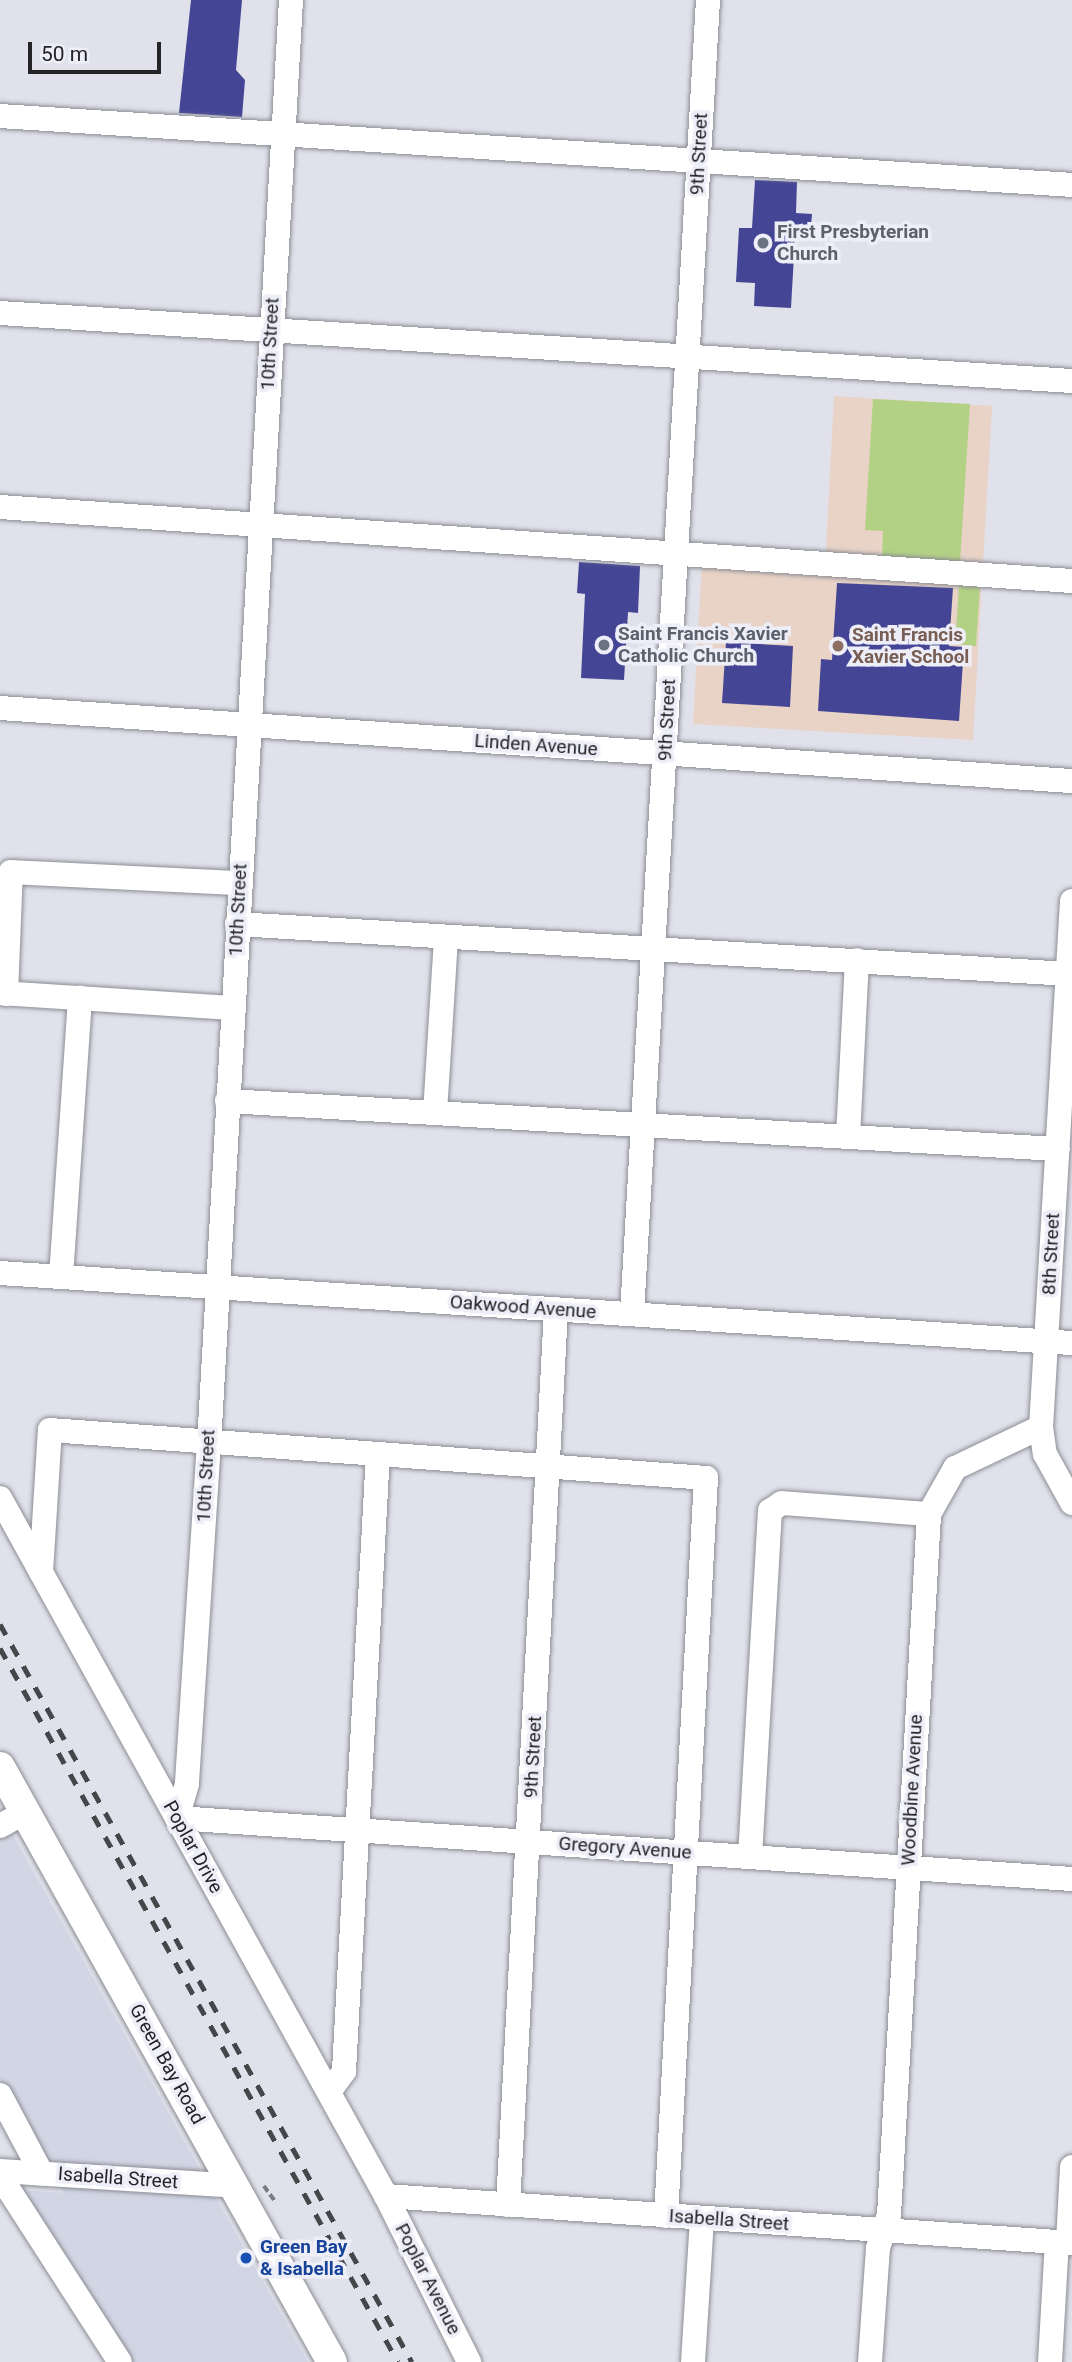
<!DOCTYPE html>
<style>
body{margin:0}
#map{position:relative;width:1072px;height:2362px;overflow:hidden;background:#e0e1ea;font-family:Roboto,sans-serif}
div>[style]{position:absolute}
.built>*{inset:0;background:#d2d5e4}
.education>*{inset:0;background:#e8d3c6}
.green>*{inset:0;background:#b3d185}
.building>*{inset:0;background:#444695}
.path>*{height:3.5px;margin-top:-1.75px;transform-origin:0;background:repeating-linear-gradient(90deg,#7b7c81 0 7px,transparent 0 10.5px)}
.roads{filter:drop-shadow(0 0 2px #8c8d95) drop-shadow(0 0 2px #8c8d95)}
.minor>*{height:24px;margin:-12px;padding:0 12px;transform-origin:12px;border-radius:12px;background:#fff}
.major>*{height:30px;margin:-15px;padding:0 15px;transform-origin:15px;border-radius:15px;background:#fff}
.rail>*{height:5px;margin-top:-2.5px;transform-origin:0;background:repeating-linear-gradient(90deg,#45464a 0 12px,transparent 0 24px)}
.dots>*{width:19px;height:19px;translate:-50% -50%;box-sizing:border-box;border:4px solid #edeef7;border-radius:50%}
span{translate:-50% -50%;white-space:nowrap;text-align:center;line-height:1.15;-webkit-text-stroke:7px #edeef7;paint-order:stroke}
.street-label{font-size:19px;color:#242427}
.worship-label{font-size:19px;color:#5b616d;font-weight:700}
.left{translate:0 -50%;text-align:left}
.education-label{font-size:19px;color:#785e54;font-weight:700}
.transit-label{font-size:19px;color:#164399;font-weight:700}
.scale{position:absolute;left:28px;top:42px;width:133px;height:32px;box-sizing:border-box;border:4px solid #242427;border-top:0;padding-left:9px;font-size:21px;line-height:24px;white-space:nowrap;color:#242427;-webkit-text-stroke:5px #edeef7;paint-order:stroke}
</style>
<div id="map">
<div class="built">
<div style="clip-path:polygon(0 1812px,308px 2362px,117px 2362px,6px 2189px,64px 2193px,0 2079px)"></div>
</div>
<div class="education">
<div style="clip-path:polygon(834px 396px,992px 406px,973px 740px,693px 724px,702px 561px,825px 568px)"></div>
</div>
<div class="green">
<div style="clip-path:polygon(873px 399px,970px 404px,960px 562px,882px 557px,883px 531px,865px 530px)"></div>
<div style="clip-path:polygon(959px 586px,980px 587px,976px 646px,955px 644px)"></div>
</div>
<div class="building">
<div style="clip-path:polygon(191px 0,242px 0,236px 70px,245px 80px,242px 117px,179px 113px)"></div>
<div style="clip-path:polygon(755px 180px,797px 182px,796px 213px,812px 214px,810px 239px,795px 238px,791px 308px,754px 306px,755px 283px,736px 282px,739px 228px,752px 228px)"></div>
<div style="clip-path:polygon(579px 562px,640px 566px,638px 613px,628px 612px,624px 680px,581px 678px,585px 594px,577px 593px)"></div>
<div style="clip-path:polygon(837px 583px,953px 588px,949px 646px,964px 647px,959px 721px,818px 711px,821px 659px,832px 660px)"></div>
<div style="clip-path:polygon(726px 642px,793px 646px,790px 707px,722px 703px)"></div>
</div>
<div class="path">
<div style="left:264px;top:2186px;width:19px;rotate:54deg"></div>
</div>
<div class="roads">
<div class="minor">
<div style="left:291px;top:0;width:1444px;rotate:93.25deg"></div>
<div style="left:209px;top:1442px;width:343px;rotate:93.7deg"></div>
<div style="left:187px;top:1784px;width:35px;rotate:106deg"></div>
<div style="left:177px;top:1818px;width:897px;rotate:3.9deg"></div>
<div style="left:0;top:116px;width:1074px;rotate:3.68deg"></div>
<div style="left:0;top:313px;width:1074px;rotate:3.63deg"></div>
<div style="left:0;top:507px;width:1075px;rotate:3.95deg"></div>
<div style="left:0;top:708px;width:1074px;rotate:3.9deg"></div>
<div style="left:1072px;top:901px;width:527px;rotate:93.37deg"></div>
<div style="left:1041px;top:1427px;width:27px;rotate:82deg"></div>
<div style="left:1045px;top:1454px;width:56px;rotate:61.1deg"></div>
<div style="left:237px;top:924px;width:833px;rotate:3.44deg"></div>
<div style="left:0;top:993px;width:232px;rotate:3.7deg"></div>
<div style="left:6px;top:994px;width:122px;rotate:-87.7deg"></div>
<div style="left:11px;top:872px;width:229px;rotate:2.8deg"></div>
<div style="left:227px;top:1101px;width:832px;rotate:3.31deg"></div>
<div style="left:435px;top:1113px;width:176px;rotate:-86.4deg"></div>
<div style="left:848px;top:1137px;width:177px;rotate:-87.1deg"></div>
<div style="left:0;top:1273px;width:1074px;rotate:3.74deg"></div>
<div style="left:61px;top:1277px;width:280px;rotate:-86.1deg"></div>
<div style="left:632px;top:1314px;width:1316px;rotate:-86.69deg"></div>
<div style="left:0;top:1498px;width:798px;rotate:61.06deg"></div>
<div style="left:386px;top:2196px;width:186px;rotate:63.4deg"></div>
<div style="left:41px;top:1572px;width:142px;rotate:-86.4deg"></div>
<div style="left:50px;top:1430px;width:658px;rotate:4.18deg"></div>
<div style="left:706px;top:1478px;width:739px;rotate:93.1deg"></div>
<div style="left:0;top:1826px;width:29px;rotate:-29deg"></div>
<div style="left:750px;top:1857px;width:347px;rotate:-86.7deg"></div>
<div style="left:770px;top:1511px;width:14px;rotate:-34deg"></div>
<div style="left:782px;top:1503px;width:147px;rotate:4.3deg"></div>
<div style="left:329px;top:2092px;width:26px;rotate:-54deg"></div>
<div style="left:344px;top:2071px;width:618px;rotate:-86.85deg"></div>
<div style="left:0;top:2095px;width:89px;rotate:62deg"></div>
<div style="left:0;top:2171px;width:236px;rotate:3.6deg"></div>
<div style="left:0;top:2176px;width:221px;rotate:57.2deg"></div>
<div style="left:386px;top:2196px;width:688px;rotate:3.92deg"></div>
<div style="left:508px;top:2205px;width:897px;rotate:-86.93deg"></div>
<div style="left:1068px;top:2243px;width:76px;rotate:-87deg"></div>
<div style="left:693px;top:2362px;width:144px;rotate:-86.4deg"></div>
<div style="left:870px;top:2362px;width:114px;rotate:-86deg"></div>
<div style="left:878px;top:2248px;width:35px;rotate:-72deg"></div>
<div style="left:889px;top:2215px;width:702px;rotate:-86.73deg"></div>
<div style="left:929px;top:1514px;width:53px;rotate:-60.5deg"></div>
<div style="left:955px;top:1468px;width:95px;rotate:-25.5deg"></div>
<div style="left:1050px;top:2362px;width:120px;rotate:-86.7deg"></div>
</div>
<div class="major">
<div style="left:0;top:1767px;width:681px;rotate:60.84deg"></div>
</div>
</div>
<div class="rail">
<div style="left:0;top:1624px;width:845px;rotate:60.83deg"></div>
<div style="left:0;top:1648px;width:817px;rotate:60.86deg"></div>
</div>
<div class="dots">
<div style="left:763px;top:243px;background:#6b7280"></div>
<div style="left:604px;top:645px;background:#6b7280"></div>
<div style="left:838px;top:646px;background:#8d6e63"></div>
<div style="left:246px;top:2258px;background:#1a4fb4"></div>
</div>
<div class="street-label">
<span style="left:699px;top:154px;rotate:-87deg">9th Street</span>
<span style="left:270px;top:344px;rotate:-87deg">10th Street</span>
<span style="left:667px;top:720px;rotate:-87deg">9th Street</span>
<span style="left:536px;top:745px;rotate:4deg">Linden Avenue</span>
<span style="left:238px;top:910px;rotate:-87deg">10th Street</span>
<span style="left:1051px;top:1254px;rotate:-87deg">8th Street</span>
<span style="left:523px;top:1307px;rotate:4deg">Oakwood Avenue</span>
<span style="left:206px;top:1476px;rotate:-87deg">10th Street</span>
<span style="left:533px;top:1757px;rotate:-87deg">9th Street</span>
<span style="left:912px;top:1790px;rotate:-87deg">Woodbine Avenue</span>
<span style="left:193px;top:1847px;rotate:61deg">Poplar Drive</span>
<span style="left:625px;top:1848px;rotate:4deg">Gregory Avenue</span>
<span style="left:167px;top:2064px;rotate:61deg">Green Bay Road</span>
<span style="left:118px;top:2178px;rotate:4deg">Isabella Street</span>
<span style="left:729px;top:2220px;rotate:4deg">Isabella Street</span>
<span style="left:428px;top:2279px;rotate:63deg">Poplar Avenue</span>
</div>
<div class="worship-label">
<span class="left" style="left:777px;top:243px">First Presbyterian<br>Church</span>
<span class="left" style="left:618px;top:645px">Saint Francis Xavier<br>Catholic Church</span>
</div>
<div class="education-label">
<span class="left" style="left:852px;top:646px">Saint Francis<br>Xavier School</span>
</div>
<div class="transit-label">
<span class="left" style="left:260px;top:2258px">Green Bay<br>&amp; Isabella</span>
</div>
<div class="scale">50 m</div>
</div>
